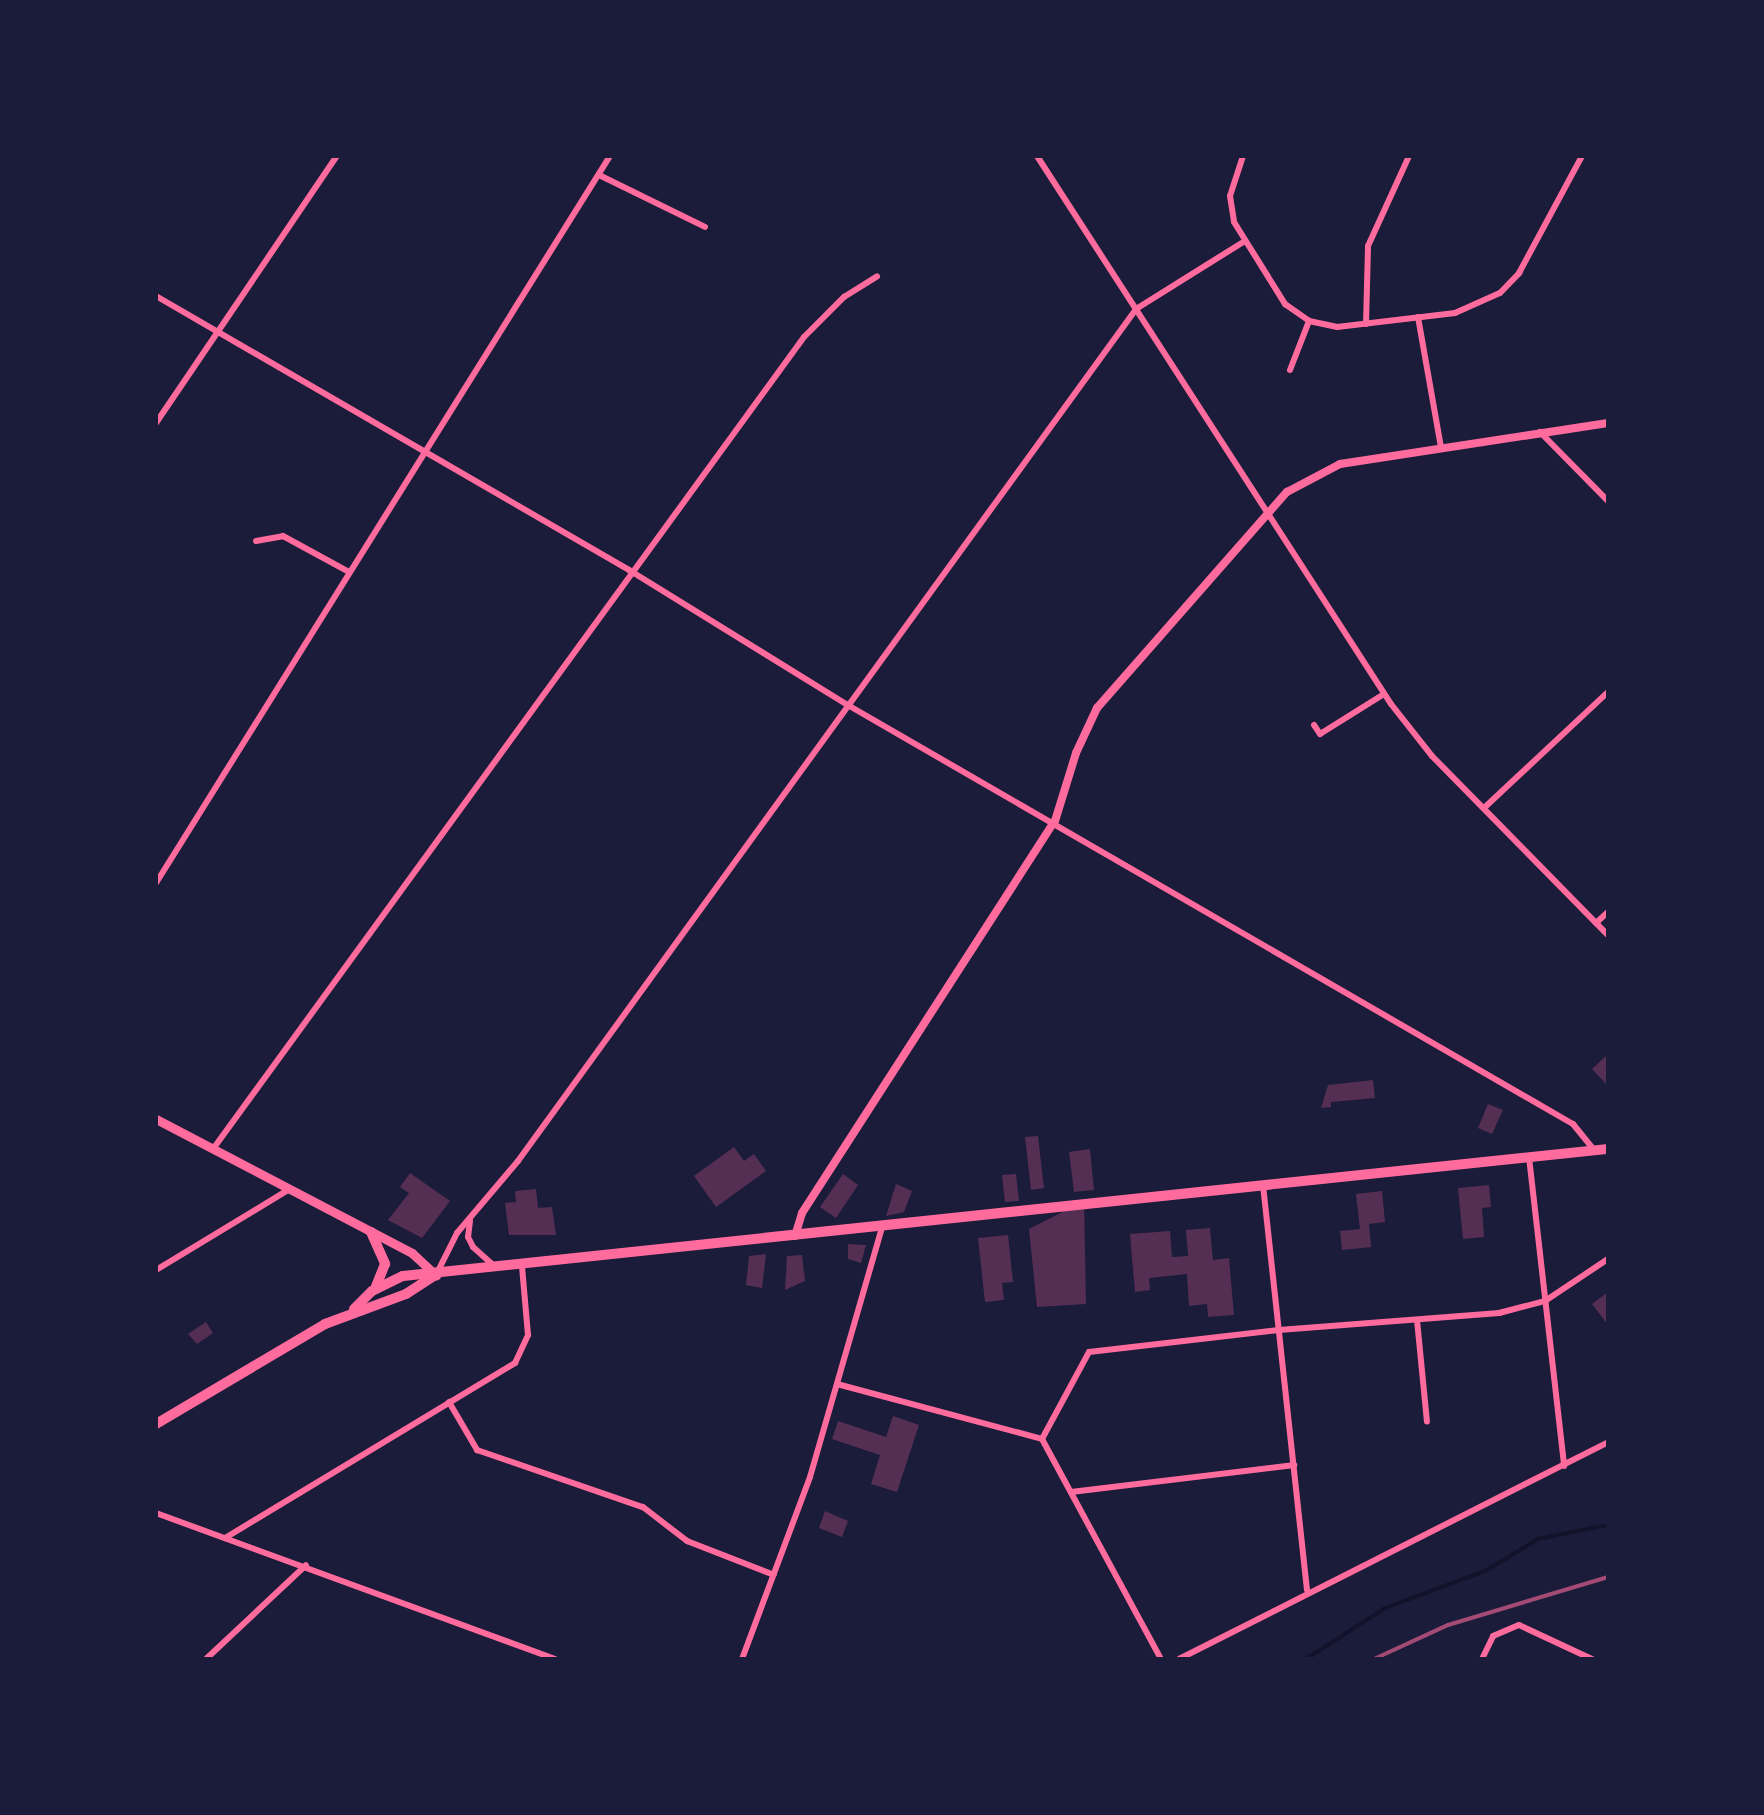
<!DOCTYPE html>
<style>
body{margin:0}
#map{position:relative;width:1764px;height:1815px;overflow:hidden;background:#1b1b3a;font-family:Manrope,sans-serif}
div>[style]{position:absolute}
.stream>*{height:4px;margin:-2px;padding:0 2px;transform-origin:2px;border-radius:2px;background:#12122b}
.building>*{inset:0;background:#542f53}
.minor>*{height:6px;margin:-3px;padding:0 3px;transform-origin:3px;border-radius:3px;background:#ff6b9d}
.tertiary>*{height:8px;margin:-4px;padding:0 4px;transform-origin:4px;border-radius:4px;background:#ff6b9d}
.secondary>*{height:9px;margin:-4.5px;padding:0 4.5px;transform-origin:4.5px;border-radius:4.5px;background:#ff6b9d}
.primary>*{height:10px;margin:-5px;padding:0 5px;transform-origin:5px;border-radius:5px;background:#ff6b9d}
.rail>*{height:4px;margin:-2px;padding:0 2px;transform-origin:2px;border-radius:2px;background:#a44b75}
span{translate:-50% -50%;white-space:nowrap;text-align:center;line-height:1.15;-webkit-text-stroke:7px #1b1b3a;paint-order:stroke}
.frame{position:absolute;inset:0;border:158px solid #1b1b3a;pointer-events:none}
</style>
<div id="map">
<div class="stream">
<div style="left:1306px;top:1659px;width:94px;rotate:-32.8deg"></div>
<div style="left:1385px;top:1608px;width:109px;rotate:-20.4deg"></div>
<div style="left:1487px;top:1570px;width:60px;rotate:-31.3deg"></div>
<div style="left:1538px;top:1539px;width:71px;rotate:-11.3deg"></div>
</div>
<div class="building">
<div style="clip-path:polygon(1608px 1054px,1608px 1086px,1592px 1069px)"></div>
<div style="clip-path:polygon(1373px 1080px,1375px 1098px,1331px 1102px,1331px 1107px,1321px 1108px,1328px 1085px)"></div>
<div style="clip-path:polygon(1488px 1104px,1503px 1110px,1492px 1134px,1478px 1128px)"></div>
<div style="clip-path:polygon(1038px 1136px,1044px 1188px,1031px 1190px,1025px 1137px)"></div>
<div style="clip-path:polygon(734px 1147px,744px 1161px,754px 1154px,766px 1171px,716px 1207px,694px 1176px)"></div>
<div style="clip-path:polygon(1090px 1149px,1094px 1190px,1074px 1192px,1069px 1152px)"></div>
<div style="clip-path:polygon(410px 1173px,450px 1201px,422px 1238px,388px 1220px,409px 1193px,400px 1187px)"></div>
<div style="clip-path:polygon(843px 1174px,858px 1185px,836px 1218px,820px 1207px)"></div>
<div style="clip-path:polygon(1016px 1174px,1019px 1201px,1005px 1202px,1002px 1175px)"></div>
<div style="clip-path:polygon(896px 1184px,912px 1191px,904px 1212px,886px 1216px)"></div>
<div style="clip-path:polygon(1489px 1185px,1491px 1207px,1482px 1208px,1484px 1237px,1463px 1239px,1458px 1188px)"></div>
<div style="clip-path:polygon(536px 1189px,538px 1208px,552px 1207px,556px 1235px,509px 1235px,505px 1203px,516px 1202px,515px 1191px)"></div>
<div style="clip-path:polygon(1382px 1191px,1385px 1222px,1369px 1224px,1371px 1247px,1342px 1250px,1340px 1231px,1360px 1229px,1356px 1194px)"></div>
<div style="clip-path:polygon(1084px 1201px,1086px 1304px,1037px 1307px,1029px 1229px)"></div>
<div style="clip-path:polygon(1210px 1228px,1213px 1260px,1229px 1258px,1234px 1315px,1208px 1317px,1207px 1304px,1189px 1306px,1187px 1274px,1149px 1278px,1150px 1290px,1135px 1292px,1130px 1234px,1170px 1231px,1172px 1257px,1188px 1256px,1186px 1230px)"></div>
<div style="clip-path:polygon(1008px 1235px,1013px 1282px,1002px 1283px,1004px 1300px,985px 1302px,978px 1238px)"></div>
<div style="clip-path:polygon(848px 1244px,866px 1245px,861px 1263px,848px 1259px)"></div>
<div style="clip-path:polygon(766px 1254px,762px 1288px,746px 1285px,749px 1256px)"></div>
<div style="clip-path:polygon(802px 1255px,805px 1281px,785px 1290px,787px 1256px)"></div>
<div style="clip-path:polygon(1608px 1292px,1608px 1325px,1592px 1304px)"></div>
<div style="clip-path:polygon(206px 1322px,213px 1333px,197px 1344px,188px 1334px)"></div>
<div style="clip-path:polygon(893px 1416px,919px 1425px,897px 1492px,871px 1484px,880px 1455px,832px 1439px,838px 1421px,886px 1437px)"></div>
<div style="clip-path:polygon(825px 1511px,848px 1521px,842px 1537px,819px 1528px)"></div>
</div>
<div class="minor">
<div style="left:1037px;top:156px;width:652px;rotate:57.14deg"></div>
<div style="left:1391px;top:704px;width:66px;rotate:51.7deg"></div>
<div style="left:1432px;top:756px;width:251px;rotate:45.5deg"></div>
<div style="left:1243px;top:156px;width:42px;rotate:108deg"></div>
<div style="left:1230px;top:196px;width:26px;rotate:81deg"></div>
<div style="left:1234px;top:222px;width:97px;rotate:58.1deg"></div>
<div style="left:1285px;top:304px;width:29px;rotate:35deg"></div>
<div style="left:1309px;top:321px;width:29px;rotate:12deg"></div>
<div style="left:1337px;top:327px;width:119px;rotate:-6.8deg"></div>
<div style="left:1455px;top:313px;width:49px;rotate:-24deg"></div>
<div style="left:1500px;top:293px;width:28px;rotate:-46deg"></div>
<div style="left:1519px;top:273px;width:133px;rotate:-61.7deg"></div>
<div style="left:599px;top:175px;width:118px;rotate:26.1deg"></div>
<div style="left:156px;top:296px;width:547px;rotate:30.08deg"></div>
<div style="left:629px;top:570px;width:255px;rotate:31.7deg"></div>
<div style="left:846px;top:704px;width:840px;rotate:30.02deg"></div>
<div style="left:1573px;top:1124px;width:35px;rotate:51deg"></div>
<div style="left:1418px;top:317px;width:132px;rotate:80deg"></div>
<div style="left:1366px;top:324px;width:78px;rotate:-88.5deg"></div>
<div style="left:1368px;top:246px;width:99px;rotate:-65.5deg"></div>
<div style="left:1290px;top:370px;width:53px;rotate:-68.8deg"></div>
<div style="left:156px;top:423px;width:323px;rotate:-55.9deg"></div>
<div style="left:1540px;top:432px;width:97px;rotate:45.4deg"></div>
<div style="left:256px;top:541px;width:27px;rotate:-10deg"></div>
<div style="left:283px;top:536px;width:75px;rotate:28.6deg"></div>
<div style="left:1314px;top:725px;width:11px;rotate:56deg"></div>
<div style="left:1320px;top:734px;width:75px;rotate:-32deg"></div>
<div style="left:1484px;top:808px;width:170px;rotate:-43.1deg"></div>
<div style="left:156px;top:883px;width:857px;rotate:-58.02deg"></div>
<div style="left:1596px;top:923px;width:16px;rotate:-43deg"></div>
<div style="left:213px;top:1149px;width:1004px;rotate:-53.95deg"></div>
<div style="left:804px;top:337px;width:57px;rotate:-45deg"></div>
<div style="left:844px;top:297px;width:39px;rotate:-32deg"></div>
<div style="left:1529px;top:1157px;width:311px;rotate:83.5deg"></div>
<div style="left:1263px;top:1185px;width:407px;rotate:83.8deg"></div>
<div style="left:470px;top:1221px;width:16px;rotate:97deg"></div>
<div style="left:468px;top:1237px;width:11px;rotate:63deg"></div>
<div style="left:473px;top:1247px;width:30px;rotate:42deg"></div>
<div style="left:156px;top:1270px;width:157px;rotate:-31.2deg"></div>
<div style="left:436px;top:1275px;width:47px;rotate:-63.4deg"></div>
<div style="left:457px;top:1233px;width:94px;rotate:-49.7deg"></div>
<div style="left:518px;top:1161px;width:1053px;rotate:-54.04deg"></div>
<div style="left:1136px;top:309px;width:128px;rotate:-32deg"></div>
<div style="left:1417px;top:1320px;width:102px;rotate:84.4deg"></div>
<div style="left:837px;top:1384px;width:212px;rotate:15deg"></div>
<div style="left:1042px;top:1439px;width:250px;rotate:61.6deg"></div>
<div style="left:449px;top:1402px;width:56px;rotate:59.7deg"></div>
<div style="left:477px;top:1450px;width:176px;rotate:19deg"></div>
<div style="left:643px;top:1507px;width:56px;rotate:37.7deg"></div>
<div style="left:687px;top:1541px;width:93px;rotate:21.3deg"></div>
<div style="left:1042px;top:1439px;width:99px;rotate:-61.6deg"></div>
<div style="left:1089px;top:1352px;width:191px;rotate:-6.6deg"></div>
<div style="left:1279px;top:1330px;width:221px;rotate:-4.4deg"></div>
<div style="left:1499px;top:1313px;width:48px;rotate:-14.6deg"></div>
<div style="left:1545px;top:1301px;width:76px;rotate:-33.7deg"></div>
<div style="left:1071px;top:1492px;width:225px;rotate:-6.9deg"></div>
<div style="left:156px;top:1513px;width:425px;rotate:20.1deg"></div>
<div style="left:225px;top:1538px;width:339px;rotate:-31.1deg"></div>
<div style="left:515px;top:1363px;width:31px;rotate:-65deg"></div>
<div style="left:528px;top:1335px;width:68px;rotate:-95deg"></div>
<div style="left:206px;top:1659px;width:137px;rotate:-43.2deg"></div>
<div style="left:742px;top:1659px;width:194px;rotate:-69.5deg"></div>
<div style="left:810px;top:1477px;width:259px;rotate:-73.9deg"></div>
<div style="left:1179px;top:1659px;width:481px;rotate:-26.8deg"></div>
<div style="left:1482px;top:1659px;width:25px;rotate:-64deg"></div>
<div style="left:1493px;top:1636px;width:28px;rotate:-23deg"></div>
<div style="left:1519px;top:1625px;width:81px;rotate:25deg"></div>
</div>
<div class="tertiary">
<div style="left:795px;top:1236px;width:24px;rotate:-73deg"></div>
<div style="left:802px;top:1213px;width:467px;rotate:-57.2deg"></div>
<div style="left:1055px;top:821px;width:71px;rotate:-72.8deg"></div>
<div style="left:1076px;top:753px;width:50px;rotate:-65deg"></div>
<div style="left:1097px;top:708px;width:288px;rotate:-48.7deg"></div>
<div style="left:1287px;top:492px;width:60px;rotate:-27.8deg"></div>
<div style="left:1340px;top:464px;width:271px;rotate:-8.7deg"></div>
</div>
<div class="secondary">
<div style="left:156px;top:1119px;width:289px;rotate:27.6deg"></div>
<div style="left:412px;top:1253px;width:33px;rotate:43deg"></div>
</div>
<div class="primary">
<div style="left:371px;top:1232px;width:35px;rotate:66deg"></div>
<div style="left:385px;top:1264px;width:24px;rotate:112deg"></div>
<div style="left:354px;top:1309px;width:25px;rotate:-45deg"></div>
<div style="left:372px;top:1291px;width:34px;rotate:-26deg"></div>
<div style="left:403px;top:1276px;width:1212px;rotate:-6.02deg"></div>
<div style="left:156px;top:1424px;width:196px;rotate:-30.6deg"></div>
<div style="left:325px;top:1324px;width:86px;rotate:-20.3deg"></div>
<div style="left:406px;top:1294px;width:33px;rotate:-33deg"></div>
</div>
<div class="rail">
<div style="left:1374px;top:1659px;width:81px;rotate:-24.7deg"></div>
<div style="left:1448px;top:1625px;width:167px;rotate:-16.7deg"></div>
</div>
<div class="frame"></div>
</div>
